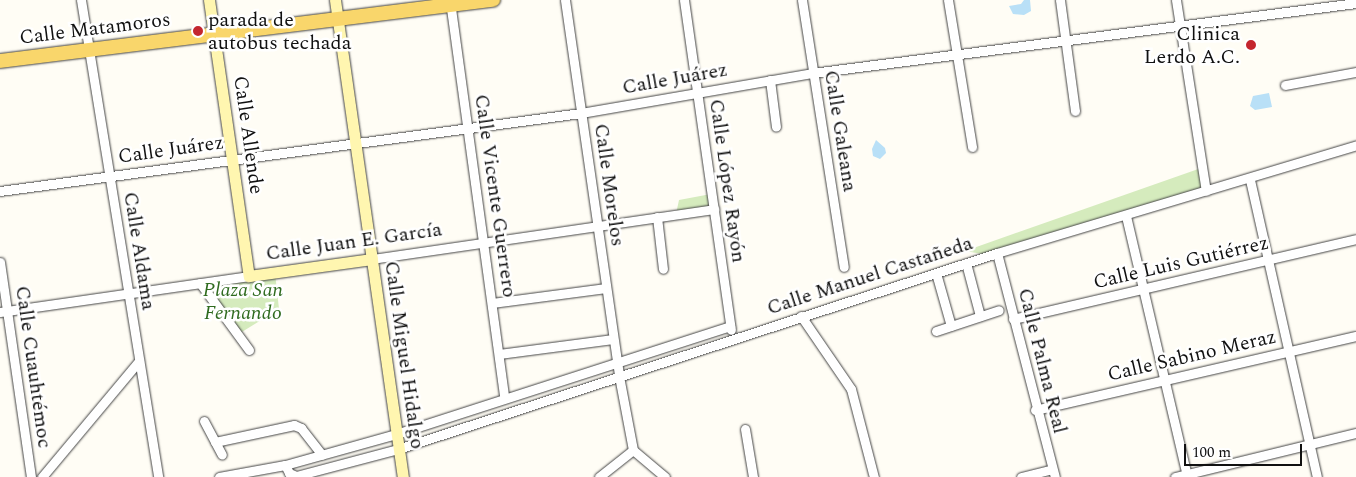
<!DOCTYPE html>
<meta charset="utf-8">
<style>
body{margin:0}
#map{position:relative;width:1356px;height:477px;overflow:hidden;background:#fffdf5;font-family:Spectral,serif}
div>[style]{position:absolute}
.green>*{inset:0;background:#d5ebbd}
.water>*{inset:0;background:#b9e0f7}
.roads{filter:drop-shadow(0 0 1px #444) drop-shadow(0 0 1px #444)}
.minor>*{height:9px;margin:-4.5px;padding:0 4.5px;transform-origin:4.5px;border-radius:4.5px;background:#fff}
.secondary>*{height:11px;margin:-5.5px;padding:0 5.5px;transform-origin:5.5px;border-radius:5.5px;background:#fff6b0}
.primary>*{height:14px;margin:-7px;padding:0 7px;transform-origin:7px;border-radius:7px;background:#f9d66b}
.dots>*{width:14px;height:14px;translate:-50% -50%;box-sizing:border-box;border:2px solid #fff;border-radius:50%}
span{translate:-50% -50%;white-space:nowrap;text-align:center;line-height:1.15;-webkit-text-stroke:5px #fff;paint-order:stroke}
.poi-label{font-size:20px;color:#111}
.left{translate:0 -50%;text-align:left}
.right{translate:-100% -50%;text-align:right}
.street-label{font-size:20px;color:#111}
.park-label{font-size:20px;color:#2f6b1f;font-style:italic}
.scale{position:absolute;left:1184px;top:444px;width:118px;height:22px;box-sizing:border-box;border:2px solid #111;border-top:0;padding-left:6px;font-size:15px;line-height:18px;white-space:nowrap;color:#111;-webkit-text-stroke:4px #fff;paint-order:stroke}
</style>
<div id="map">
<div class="green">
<div style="clip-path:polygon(1204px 167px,1208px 193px,994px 256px,965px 251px)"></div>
<div style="clip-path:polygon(711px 194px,714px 208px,676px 214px,679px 200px)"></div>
<div style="clip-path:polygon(275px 273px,279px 309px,237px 335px,199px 284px)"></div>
</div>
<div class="water">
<div style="clip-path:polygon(1024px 0,1030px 0,1031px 11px,1024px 15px,1013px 14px,1009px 6px,1021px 4px)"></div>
<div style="clip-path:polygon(1269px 93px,1272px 107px,1255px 110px,1250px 106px,1253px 96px)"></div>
<div style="clip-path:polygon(876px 140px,885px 148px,886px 153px,880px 159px,873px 156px,872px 149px)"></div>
</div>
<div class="roads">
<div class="minor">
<div style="left:81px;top:0;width:483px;rotate:80.8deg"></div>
<div style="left:565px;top:0;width:380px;rotate:81.8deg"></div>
<div style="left:619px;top:376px;width:75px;rotate:79.3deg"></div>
<div style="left:633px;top:450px;width:42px;rotate:40.2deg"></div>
<div style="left:684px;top:0;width:333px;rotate:81.9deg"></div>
<div style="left:802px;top:0;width:270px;rotate:81.1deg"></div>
<div style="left:948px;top:0;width:149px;rotate:80.7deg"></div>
<div style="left:1060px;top:0;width:112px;rotate:82.3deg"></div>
<div style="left:1176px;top:0;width:193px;rotate:81.1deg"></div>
<div style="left:450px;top:1px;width:400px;rotate:82.2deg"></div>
<div style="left:770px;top:80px;width:47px;rotate:82.7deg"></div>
<div style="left:1285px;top:85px;width:72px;rotate:-10.4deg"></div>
<div style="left:1250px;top:180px;width:304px;rotate:77.3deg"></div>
<div style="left:0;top:191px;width:586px;rotate:-7.65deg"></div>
<div style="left:581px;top:113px;width:234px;rotate:-9.8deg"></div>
<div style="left:812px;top:73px;width:548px;rotate:-7.33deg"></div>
<div style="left:1126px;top:216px;width:268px;rotate:76.8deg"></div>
<div style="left:657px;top:217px;width:52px;rotate:83.4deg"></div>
<div style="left:997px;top:253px;width:231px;rotate:75.5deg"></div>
<div style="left:372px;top:259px;width:346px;rotate:-8.3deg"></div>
<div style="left:0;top:262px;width:217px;rotate:81.8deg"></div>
<div style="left:966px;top:263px;width:55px;rotate:75.2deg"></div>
<div style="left:936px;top:273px;width:55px;rotate:74.2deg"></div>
<div style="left:200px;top:283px;width:83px;rotate:53.8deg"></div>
<div style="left:492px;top:303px;width:115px;rotate:-7.5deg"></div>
<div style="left:0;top:312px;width:252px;rotate:-8.2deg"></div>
<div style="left:801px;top:316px;width:88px;rotate:55.6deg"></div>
<div style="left:851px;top:389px;width:91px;rotate:75.4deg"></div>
<div style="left:1013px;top:319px;width:352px;rotate:-13.1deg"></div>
<div style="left:936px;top:331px;width:66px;rotate:-18.4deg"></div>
<div style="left:499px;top:354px;width:115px;rotate:-7.5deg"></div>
<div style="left:1035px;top:410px;width:329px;rotate:-13deg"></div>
<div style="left:204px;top:421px;width:38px;rotate:62deg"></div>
<div style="left:745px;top:429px;width:49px;rotate:80.5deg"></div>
<div style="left:215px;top:442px;width:81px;rotate:-12.1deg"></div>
<div style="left:294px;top:425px;width:8px;rotate:23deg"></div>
<div style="left:301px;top:428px;width:34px;rotate:52deg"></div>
<div style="left:285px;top:465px;width:9px;rotate:63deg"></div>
<div style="left:289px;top:473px;width:8px;rotate:23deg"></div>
<div style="left:296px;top:476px;width:106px;rotate:-14.8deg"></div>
<div style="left:398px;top:449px;width:630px;rotate:-18.12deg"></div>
<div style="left:997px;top:253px;width:375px;rotate:-16.7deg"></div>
<div style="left:42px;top:477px;width:151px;rotate:-50.1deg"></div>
<div style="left:219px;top:477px;width:67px;rotate:-10.3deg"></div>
<div style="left:285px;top:465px;width:115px;rotate:-15.6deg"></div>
<div style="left:396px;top:434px;width:351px;rotate:-17.9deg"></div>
<div style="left:599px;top:477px;width:43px;rotate:-38.5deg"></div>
<div style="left:1021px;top:477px;width:32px;rotate:-14deg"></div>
<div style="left:1175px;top:477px;width:186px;rotate:-13.7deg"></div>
</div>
<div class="secondary">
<div style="left:209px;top:0;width:279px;rotate:81.8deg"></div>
<div style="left:249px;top:276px;width:124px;rotate:-7.9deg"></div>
<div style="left:335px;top:0;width:482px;rotate:81.9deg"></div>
</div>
<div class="primary">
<div style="left:0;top:61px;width:497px;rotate:-7.1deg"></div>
</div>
</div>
<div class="dots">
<div style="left:198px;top:31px;background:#c4262e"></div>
<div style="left:1251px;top:45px;background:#c4262e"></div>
</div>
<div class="poi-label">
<span class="left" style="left:208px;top:32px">parada de<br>autobus techada</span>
<span class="right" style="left:1240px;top:46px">Clinica<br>Lerdo A.C.</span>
</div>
<div class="street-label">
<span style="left:95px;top:29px;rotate:-7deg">Calle Matamoros</span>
<span style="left:675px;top:79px;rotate:-10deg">Calle Juárez</span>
<span style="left:840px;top:131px;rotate:81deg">Calle Galeana</span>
<span style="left:248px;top:135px;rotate:82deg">Calle Allende</span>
<span style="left:171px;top:150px;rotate:-8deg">Calle Juárez</span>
<span style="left:727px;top:181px;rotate:82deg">Calle López Rayón</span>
<span style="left:609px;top:185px;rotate:82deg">Calle Morelos</span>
<span style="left:495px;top:196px;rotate:82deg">Calle Vicente Guerrero</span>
<span style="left:354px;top:242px;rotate:-8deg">Calle Juan E. García</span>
<span style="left:139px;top:251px;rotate:81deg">Calle Aldama</span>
<span style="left:1181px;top:263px;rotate:-13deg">Calle Luis Gutiérrez</span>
<span style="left:870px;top:276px;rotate:-18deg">Calle Manuel Castañeda</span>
<span style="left:404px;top:355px;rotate:82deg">Calle Miguel Hidalgo</span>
<span style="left:1192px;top:356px;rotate:-13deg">Calle Sabino Meraz</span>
<span style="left:1042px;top:361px;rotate:76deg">Calle Palma Real</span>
<span style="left:33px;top:367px;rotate:82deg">Calle Cuauhtémoc</span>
</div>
<div class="park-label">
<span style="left:243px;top:302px">Plaza San<br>Fernando</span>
</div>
<div class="scale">100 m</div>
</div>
